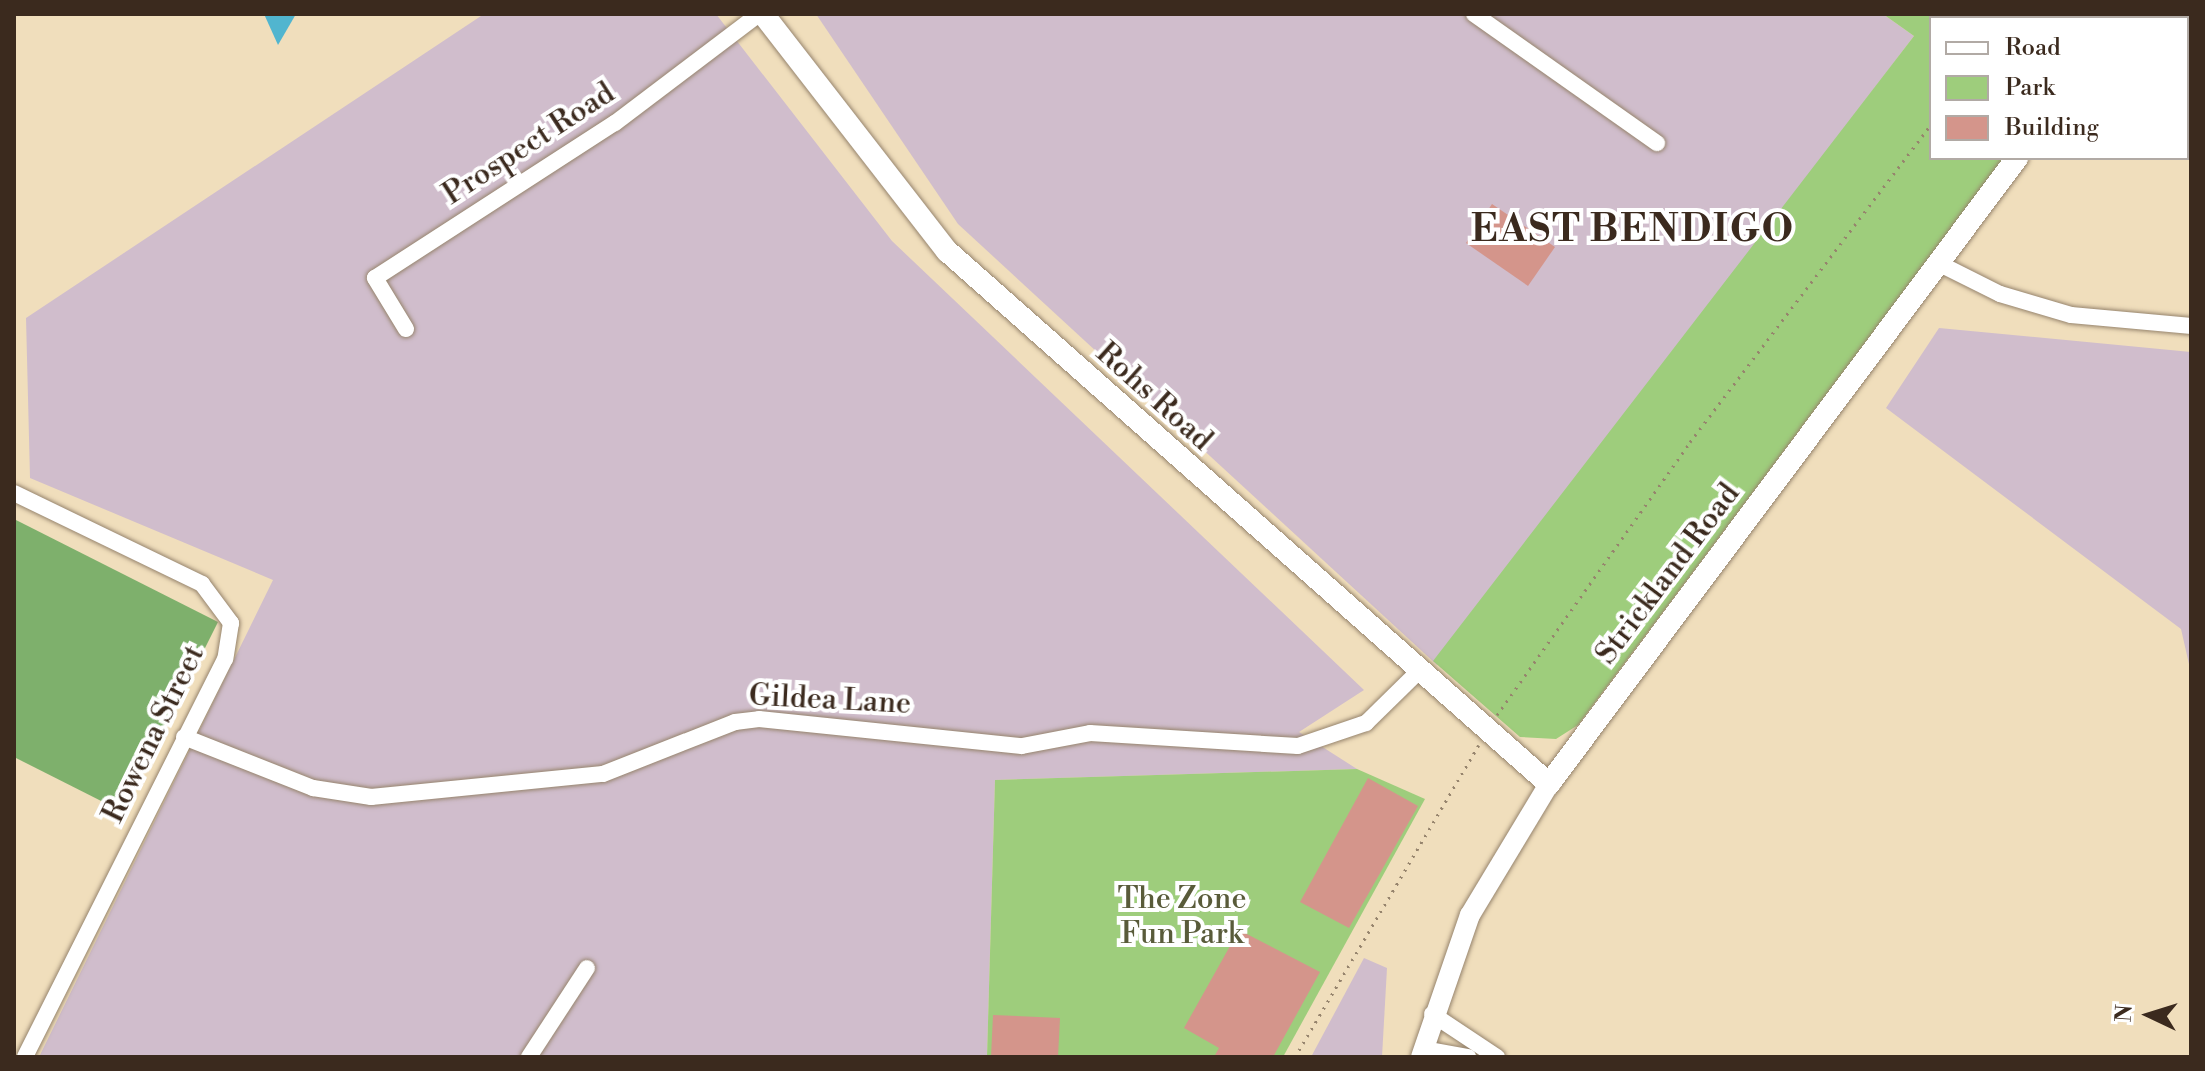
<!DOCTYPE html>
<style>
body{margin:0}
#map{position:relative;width:2205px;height:1071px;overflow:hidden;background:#f0debc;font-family:"Libre Bodoni",serif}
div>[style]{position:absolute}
.industrial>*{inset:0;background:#d0bdcc}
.green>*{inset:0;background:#9ecd7c}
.forest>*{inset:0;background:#7eb06c}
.water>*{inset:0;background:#51b5cf}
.stream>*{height:5px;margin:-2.5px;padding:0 2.5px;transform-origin:2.5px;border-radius:2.5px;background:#51b5cf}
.building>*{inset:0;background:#d4958b}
.path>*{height:3px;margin-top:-1.5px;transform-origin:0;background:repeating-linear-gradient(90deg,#96846d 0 2px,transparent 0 8px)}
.roads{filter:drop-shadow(0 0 2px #96846d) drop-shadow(0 0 2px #96846d)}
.minor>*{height:16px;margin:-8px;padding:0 8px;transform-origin:8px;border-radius:8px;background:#fff}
.tertiary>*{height:20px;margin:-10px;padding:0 10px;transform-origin:10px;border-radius:10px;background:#fff}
.secondary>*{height:22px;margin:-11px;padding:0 11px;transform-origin:11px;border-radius:11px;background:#fff}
span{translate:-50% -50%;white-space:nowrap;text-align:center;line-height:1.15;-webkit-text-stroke:8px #fff;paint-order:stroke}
.street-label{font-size:30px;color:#3b2a1e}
.park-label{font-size:30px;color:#595b3a}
.district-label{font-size:38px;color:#3b2a1e;font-weight:700;letter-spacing:2px}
.frame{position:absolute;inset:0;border:16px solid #3b2a1e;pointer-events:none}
.legend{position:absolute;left:1929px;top:16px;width:260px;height:144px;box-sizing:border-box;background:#fff;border:2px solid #b1aaa5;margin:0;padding:10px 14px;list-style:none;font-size:24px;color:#3b2a1e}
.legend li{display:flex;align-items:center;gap:16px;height:40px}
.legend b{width:40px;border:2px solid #b1aaa5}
.north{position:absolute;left:2109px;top:975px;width:80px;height:80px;-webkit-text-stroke:6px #fff;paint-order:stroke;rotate:274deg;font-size:22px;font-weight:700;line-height:32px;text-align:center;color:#3b2a1e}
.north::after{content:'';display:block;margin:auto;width:28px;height:36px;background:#3b2a1e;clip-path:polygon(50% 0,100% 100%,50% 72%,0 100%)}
</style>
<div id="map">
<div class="industrial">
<div style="clip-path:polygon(484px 14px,716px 14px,892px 241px,1364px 690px,1299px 732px,1357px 769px,995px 780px,987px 1057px,39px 1057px,273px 580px,30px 478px,26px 318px)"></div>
<div style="clip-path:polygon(816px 14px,1883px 14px,1914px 36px,1437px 665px,958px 224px)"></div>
<div style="clip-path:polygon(1939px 328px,2191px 352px,2191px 673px,2181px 629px,1886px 408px)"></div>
<div style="clip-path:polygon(1364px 958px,1387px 968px,1382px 1057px,1311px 1057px)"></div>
</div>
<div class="green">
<div style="clip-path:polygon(1883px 14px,2112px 14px,1931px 18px,1931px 158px,2004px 158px,1578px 725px,1556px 739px,1520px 737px,1433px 661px,1914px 36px)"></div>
<div style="clip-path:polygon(1357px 769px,1425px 799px,1283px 1057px,987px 1057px,995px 780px)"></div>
</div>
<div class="forest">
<div style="clip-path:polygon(14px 519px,218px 622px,123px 812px,14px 757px)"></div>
</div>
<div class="water">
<div style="clip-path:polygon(264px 14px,296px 14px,278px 45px)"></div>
</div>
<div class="stream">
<div style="left:2187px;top:21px;width:4px;rotate:14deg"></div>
</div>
<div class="building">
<div style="clip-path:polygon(1492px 204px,1555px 247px,1528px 286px,1466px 243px)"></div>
<div style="clip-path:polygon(1368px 778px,1418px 806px,1349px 928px,1300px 902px)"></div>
<div style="clip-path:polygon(1239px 930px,1320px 972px,1273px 1057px,1214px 1057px,1219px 1048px,1184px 1028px)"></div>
<div style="clip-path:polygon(993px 1015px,1060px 1018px,1058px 1057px,991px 1057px)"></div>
</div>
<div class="path">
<div style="left:2013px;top:18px;width:5px;rotate:-53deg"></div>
<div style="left:1497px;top:715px;width:334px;rotate:-54.7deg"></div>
<div style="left:1690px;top:442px;width:398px;rotate:-52.8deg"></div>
<div style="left:1295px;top:1057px;width:362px;rotate:-59.5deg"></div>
</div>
<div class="roads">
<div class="minor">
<div style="left:1474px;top:14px;width:224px;rotate:35.2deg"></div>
<div style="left:1938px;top:263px;width:69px;rotate:26.6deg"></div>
<div style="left:2000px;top:294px;width:74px;rotate:16.5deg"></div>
<div style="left:2071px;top:315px;width:121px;rotate:5.2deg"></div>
<div style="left:406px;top:329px;width:60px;rotate:-121.3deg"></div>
<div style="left:375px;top:278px;width:286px;rotate:-32.9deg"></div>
<div style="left:615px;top:123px;width:181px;rotate:-37.1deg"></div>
<div style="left:14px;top:493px;width:209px;rotate:25.8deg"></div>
<div style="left:202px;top:584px;width:49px;rotate:53.4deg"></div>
<div style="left:231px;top:623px;width:36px;rotate:99deg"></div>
<div style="left:225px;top:659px;width:445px;rotate:116.7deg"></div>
<div style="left:184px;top:737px;width:139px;rotate:21.6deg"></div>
<div style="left:313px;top:788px;width:59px;rotate:8.8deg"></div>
<div style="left:371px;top:797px;width:233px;rotate:-5.7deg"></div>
<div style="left:603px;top:774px;width:142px;rotate:-21.5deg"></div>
<div style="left:735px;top:722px;width:24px;rotate:-7deg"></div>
<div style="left:759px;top:719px;width:264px;rotate:5.9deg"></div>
<div style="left:1022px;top:746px;width:69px;rotate:-10.8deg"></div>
<div style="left:1090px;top:733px;width:208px;rotate:3.6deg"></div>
<div style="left:1298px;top:746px;width:72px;rotate:-18.7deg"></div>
<div style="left:1366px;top:723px;width:73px;rotate:-44.4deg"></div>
<div style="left:1432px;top:1014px;width:78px;rotate:33.5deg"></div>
<div style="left:1423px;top:1049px;width:46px;rotate:10.1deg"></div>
<div style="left:529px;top:1057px;width:106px;rotate:-56.9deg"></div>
</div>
<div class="tertiary">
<div style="left:1421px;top:1057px;width:150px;rotate:-71deg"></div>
<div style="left:1470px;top:915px;width:153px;rotate:-58.9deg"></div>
</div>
<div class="secondary">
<div style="left:763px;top:14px;width:300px;rotate:52.2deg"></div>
<div style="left:947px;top:251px;width:804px;rotate:41.52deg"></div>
<div style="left:1549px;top:784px;width:782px;rotate:-53.22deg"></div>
<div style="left:2122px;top:18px;width:5px;rotate:-53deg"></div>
</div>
</div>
<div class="street-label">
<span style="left:529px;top:144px;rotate:-33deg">Prospect Road</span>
<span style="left:1154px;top:397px;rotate:42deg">Rohs Road</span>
<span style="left:1668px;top:574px;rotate:-53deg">Strickland Road</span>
<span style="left:830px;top:700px;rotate:3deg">Gildea Lane</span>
<span style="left:154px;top:734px;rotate:-64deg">Rowena Street</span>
</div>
<div class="park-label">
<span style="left:1182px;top:916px">The Zone<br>Fun Park</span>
</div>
<div class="district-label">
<span style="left:1633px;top:230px">EAST BENDIGO</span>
</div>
<div class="frame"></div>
<ul class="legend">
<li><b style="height:10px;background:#fff"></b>Road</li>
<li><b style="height:22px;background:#9ecd7c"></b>Park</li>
<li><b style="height:22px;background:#d4958b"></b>Building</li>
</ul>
<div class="north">N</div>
</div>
